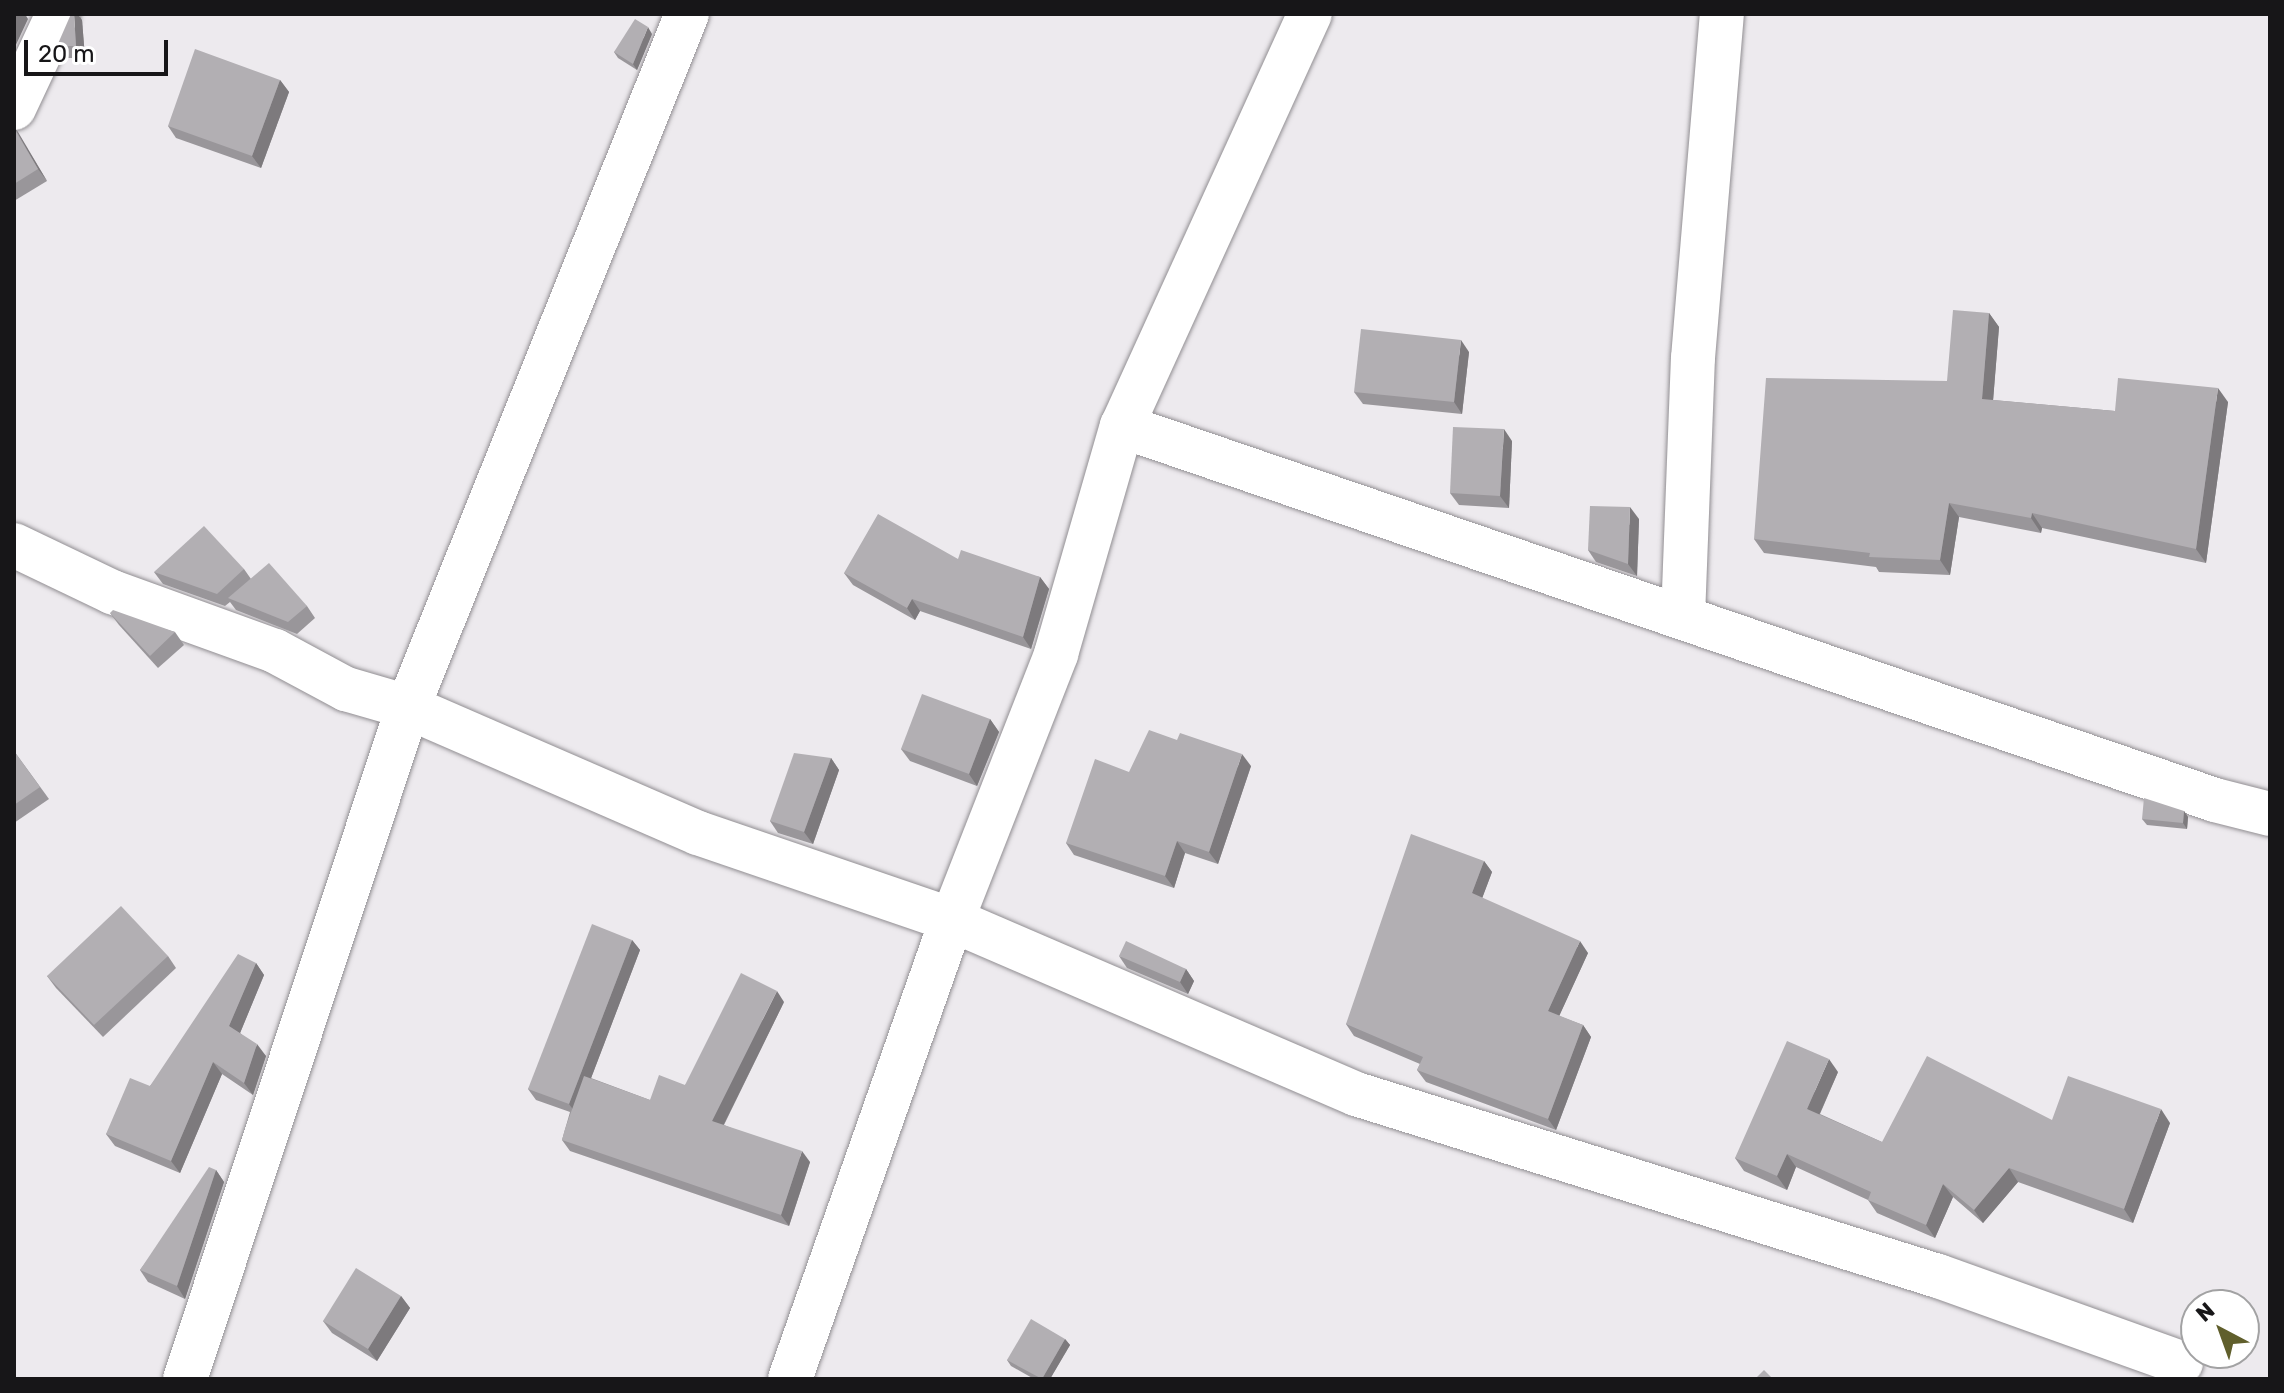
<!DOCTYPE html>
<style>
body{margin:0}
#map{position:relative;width:2284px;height:1393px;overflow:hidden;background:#edeaee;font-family:Rubik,sans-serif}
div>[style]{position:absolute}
.roads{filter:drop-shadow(0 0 2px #918e92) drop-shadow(0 0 2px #918e92)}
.minor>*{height:44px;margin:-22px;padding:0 22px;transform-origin:22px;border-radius:22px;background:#fff}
.wall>*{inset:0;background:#99969a}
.shaded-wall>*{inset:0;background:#7d7a7d}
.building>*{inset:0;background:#b2afb3}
span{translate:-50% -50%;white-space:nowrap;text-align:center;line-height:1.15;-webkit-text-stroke:8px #fff;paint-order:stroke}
.frame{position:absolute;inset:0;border:16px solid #171618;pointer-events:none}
.north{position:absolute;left:2180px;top:1289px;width:80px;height:80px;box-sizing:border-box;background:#fff;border:2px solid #a2a2a3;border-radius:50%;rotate:319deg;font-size:22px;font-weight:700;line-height:32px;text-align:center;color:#171618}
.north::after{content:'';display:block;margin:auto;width:28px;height:36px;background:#605f2c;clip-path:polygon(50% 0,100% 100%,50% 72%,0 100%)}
.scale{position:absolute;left:24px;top:40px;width:144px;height:36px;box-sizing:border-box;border:4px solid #171618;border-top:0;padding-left:10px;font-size:24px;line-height:28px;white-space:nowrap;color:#171618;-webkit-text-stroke:6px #fff;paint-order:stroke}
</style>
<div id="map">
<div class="roads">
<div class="minor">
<div style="left:14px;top:108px;width:104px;rotate:-64.9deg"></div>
<div style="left:1122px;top:426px;width:1155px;rotate:18.89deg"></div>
<div style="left:2215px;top:800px;width:57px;rotate:14.3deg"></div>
<div style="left:14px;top:545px;width:109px;rotate:25.6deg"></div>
<div style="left:112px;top:592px;width:173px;rotate:19.9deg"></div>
<div style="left:275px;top:651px;width:81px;rotate:28.2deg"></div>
<div style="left:346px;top:689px;width:65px;rotate:16.2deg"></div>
<div style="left:408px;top:707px;width:316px;rotate:23.5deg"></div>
<div style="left:698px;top:833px;width:268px;rotate:18.9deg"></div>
<div style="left:952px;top:920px;width:440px;rotate:23.3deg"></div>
<div style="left:1356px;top:1094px;width:610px;rotate:17.37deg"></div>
<div style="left:1938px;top:1276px;width:258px;rotate:19.7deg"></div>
<div style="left:1683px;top:617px;width:259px;rotate:-87.8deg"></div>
<div style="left:1693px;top:358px;width:345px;rotate:-85.2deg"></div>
<div style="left:185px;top:1379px;width:708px;rotate:-71.64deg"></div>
<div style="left:408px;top:707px;width:747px;rotate:-68.07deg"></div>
<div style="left:790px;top:1379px;width:487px;rotate:-70.6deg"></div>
<div style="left:952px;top:920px;width:286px;rotate:-68.6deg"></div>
<div style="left:1056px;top:654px;width:237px;rotate:-73.9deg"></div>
<div style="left:1122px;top:426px;width:453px;rotate:-65.5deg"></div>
</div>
</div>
<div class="wall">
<div style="clip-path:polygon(82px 20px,85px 58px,65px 58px,57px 46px)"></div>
<div style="clip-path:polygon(652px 34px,637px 70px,618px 58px,614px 52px)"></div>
<div style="clip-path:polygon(280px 80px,289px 92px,261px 168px,176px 138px,168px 126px)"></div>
<div style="clip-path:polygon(14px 127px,47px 181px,14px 201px)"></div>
<div style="clip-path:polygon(1989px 313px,1999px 327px,1993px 400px,2115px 411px,2228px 402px,2206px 563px,2042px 528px,2041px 533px,1959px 517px,1950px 575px,1879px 572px,1876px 567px,1764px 553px,1754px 539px,1947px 381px)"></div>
<div style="clip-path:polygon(1469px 352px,1462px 414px,1363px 404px,1354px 392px)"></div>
<div style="clip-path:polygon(1512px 441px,1509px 508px,1459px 505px,1450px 493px)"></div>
<div style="clip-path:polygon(1639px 519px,1637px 576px,1596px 562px,1588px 550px)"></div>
<div style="clip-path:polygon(958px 559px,1040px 577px,1049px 589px,1031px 649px,920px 611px,915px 620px,853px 585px,844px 573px)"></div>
<div style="clip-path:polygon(244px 569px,251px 579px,307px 606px,315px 618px,297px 634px,236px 610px,230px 602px,225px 606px,163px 584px,154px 572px)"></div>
<div style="clip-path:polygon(110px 613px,175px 632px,184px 645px,158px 668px,119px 625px)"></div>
<div style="clip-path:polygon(990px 719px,999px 732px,977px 786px,910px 761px,901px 749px)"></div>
<div style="clip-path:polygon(14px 751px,49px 799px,14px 823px)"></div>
<div style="clip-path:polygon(831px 758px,839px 770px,813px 844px,778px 833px,770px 821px)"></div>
<div style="clip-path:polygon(1251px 766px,1218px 864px,1185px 853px,1174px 888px,1074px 855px,1066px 843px,1129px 772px)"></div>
<div style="clip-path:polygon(2184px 811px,2188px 817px,2187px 829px,2147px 825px,2142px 819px)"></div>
<div style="clip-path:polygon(1484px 861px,1492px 872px,1482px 898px,1588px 953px,1559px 1016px,1583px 1025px,1591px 1037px,1556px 1130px,1426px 1082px,1417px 1070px,1420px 1064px,1354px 1036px,1346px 1024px)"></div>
<div style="clip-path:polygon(632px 940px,640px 950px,591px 1078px,650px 1100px,685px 1085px,784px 1002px,724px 1125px,810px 1162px,789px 1226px,570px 1151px,562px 1140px,570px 1112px,536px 1100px,528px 1089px)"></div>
<div style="clip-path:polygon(168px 956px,176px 968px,103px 1037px,56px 988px,47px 976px)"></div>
<div style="clip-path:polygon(1119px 956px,1186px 969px,1194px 981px,1188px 994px,1127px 968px)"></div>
<div style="clip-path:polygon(256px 963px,264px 975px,240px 1033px,266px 1056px,253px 1095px,222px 1074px,180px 1173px,115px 1146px,106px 1134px,150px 1086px)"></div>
<div style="clip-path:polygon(1838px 1072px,1820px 1114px,1882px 1142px,2052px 1120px,2170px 1123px,2133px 1223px,2018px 1182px,1983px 1223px,1953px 1197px,1935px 1238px,1877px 1213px,1868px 1200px,1796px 1167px,1787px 1190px,1744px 1171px,1735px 1158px)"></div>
<div style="clip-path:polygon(216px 1170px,224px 1182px,185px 1299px,148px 1282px,140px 1270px)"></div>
<div style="clip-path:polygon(401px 1296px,410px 1308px,377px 1361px,332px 1333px,323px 1321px)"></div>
<div style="clip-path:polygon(1065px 1339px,1070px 1345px,1050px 1379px,1034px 1379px,1011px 1366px,1007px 1360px)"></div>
</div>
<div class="shaded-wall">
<div style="clip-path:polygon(16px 14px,25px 14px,28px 19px,14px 49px,14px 19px)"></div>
<div style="clip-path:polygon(74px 14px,78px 14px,82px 20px,85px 58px,76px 46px)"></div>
<div style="clip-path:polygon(648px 27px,652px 34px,637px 70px,633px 64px)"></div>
<div style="clip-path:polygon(280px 80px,289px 92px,261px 168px,252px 156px)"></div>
<div style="clip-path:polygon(14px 127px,18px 132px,47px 181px,38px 169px)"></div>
<div style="clip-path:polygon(1989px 313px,1999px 327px,1992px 414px,1982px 399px)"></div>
<div style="clip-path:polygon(1461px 340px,1469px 352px,1462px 414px,1454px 402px)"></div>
<div style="clip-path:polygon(2218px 388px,2228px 402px,2206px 563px,2196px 549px)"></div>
<div style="clip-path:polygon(1504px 429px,1512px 441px,1509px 508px,1500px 496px)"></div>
<div style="clip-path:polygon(1949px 503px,1959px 517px,1950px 575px,1940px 560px)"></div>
<div style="clip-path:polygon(1630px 507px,1639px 519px,1637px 576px,1628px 564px)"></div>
<div style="clip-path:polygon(2032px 513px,2042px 528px,2041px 533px,2031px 518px)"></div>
<div style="clip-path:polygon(1040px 577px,1049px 589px,1031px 649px,1023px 637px)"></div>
<div style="clip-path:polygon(912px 599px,920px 611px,915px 620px,907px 608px)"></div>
<div style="clip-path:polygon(990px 719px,999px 732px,977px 786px,969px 774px)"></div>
<div style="clip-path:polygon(1242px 754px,1251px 766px,1218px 864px,1209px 852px)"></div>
<div style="clip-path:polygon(831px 758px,839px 770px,813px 844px,804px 832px)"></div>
<div style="clip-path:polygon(2184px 811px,2188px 817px,2187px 829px,2183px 823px)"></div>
<div style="clip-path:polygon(1177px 841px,1185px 853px,1174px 888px,1165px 876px)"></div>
<div style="clip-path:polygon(1484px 861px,1492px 872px,1480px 904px,1472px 893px)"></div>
<div style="clip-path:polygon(632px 940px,640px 950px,577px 1115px,569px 1104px)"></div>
<div style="clip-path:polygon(1580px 941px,1588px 953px,1556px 1023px,1548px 1011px)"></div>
<div style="clip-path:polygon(256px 963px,264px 975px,238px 1038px,229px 1026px)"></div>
<div style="clip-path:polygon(1186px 969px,1194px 981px,1188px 994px,1180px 982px)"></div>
<div style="clip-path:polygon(777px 991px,784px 1002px,720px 1132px,712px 1121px)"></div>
<div style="clip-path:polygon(1583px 1025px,1591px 1037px,1556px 1130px,1548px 1119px)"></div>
<div style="clip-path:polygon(257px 1044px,266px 1056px,253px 1095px,244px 1083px)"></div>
<div style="clip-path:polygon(1829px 1059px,1838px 1072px,1816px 1122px,1807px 1109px)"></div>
<div style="clip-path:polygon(213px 1062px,222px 1074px,180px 1173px,171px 1161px)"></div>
<div style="clip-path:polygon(2161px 1109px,2170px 1123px,2133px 1223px,2124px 1209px)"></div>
<div style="clip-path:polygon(802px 1151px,810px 1162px,789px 1226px,781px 1215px)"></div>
<div style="clip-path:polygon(1787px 1154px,1796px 1167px,1787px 1190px,1777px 1176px)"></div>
<div style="clip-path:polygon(2009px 1168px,2018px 1182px,1983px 1223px,1974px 1210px)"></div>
<div style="clip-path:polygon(216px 1170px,224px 1182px,185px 1299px,177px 1286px)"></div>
<div style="clip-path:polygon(1943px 1184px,1953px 1197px,1935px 1238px,1926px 1225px)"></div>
<div style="clip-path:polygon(401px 1296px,410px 1308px,377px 1361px,368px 1349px)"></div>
<div style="clip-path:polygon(1065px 1339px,1070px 1345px,1050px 1379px,1042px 1379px)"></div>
</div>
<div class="building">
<div style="clip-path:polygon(71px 14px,74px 14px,76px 46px,57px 46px)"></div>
<div style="clip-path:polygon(635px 19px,648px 27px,633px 64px,614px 52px)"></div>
<div style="clip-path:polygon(195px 49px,280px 80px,252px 156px,168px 126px)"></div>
<div style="clip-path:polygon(14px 128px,38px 169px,14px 184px)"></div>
<div style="clip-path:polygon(1953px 310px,1989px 313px,1982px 399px,2115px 411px,2118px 378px,2218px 388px,2196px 549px,2032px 513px,2031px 518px,1949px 503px,1940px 560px,1869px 557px,1870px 553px,1754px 539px,1766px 378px,1947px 381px)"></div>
<div style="clip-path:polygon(1361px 329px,1461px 340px,1454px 402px,1354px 392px)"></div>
<div style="clip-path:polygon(1453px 427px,1504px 429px,1500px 496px,1450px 493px)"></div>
<div style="clip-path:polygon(1590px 506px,1630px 507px,1628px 564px,1588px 550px)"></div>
<div style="clip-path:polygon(878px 514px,958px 559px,961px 550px,1040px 577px,1023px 637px,912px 599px,907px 608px,844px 573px)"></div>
<div style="clip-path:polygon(204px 526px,244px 569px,217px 594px,154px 572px)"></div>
<div style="clip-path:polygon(269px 563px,307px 606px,288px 622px,228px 598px)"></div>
<div style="clip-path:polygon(113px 610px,175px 632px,150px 656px,110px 613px)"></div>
<div style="clip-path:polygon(922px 694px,990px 719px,969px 774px,901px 749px)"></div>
<div style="clip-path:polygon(1149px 730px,1177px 740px,1180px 733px,1242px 754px,1209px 852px,1177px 841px,1165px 876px,1066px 843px,1095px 759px,1129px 772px)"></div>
<div style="clip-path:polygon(14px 751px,40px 787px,14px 805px)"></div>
<div style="clip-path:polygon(794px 753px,831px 758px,804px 832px,770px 821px)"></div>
<div style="clip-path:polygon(2144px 798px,2184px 811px,2183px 823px,2142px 819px)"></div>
<div style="clip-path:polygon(1411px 834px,1484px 861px,1472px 893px,1580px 941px,1548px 1011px,1583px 1025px,1548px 1119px,1417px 1070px,1423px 1057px,1346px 1024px)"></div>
<div style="clip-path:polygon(121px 906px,168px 956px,94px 1025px,47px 976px)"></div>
<div style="clip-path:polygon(592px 924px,632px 940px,569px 1104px,528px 1089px)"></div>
<div style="clip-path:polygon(1126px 941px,1186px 969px,1180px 982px,1119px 956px)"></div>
<div style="clip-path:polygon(238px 954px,256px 963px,229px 1026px,257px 1044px,244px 1083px,213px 1062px,171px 1161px,106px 1134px,130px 1078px,150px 1086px)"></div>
<div style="clip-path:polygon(741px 973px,777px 991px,712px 1121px,802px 1151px,781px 1215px,562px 1140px,565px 1129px,584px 1076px,650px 1100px,659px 1075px,685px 1085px)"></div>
<div style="clip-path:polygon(1787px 1041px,1829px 1059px,1807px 1109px,1882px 1142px,1927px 1056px,2052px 1120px,2068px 1076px,2161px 1109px,2124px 1209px,2009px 1168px,1974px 1210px,1943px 1184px,1926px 1225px,1868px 1200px,1871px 1192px,1787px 1154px,1777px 1176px,1735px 1158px)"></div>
<div style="clip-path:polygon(209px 1167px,216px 1170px,177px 1286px,140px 1270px)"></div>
<div style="clip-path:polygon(356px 1268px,401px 1296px,368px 1349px,323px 1321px)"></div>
<div style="clip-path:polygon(1031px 1319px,1065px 1339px,1042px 1379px,1007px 1360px)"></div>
<div style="clip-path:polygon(1764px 1370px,1773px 1379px,1755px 1379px)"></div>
</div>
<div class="frame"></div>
<div class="north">N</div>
<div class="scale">20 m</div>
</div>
